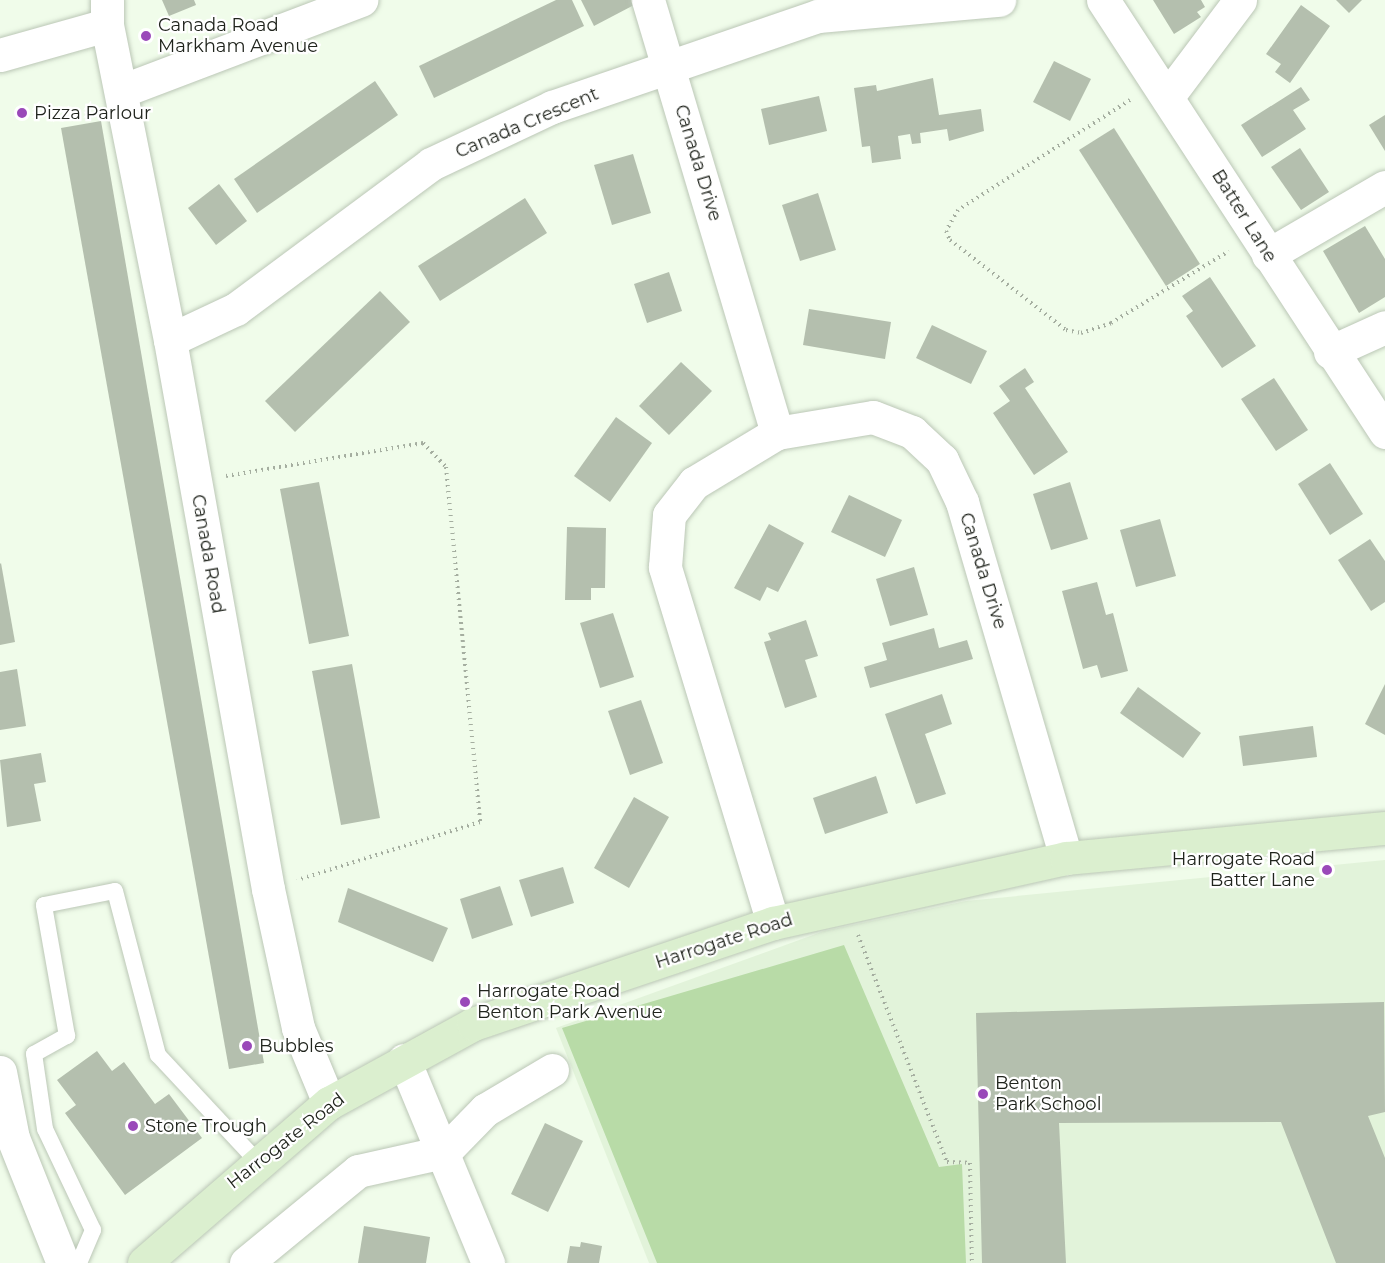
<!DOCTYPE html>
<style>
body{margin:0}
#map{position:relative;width:1385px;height:1263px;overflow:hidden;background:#f0fcea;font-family:Montserrat,sans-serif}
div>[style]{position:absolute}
.built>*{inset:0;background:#e2f3da}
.green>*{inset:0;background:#b8dba7}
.building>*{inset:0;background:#b4bfae}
.path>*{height:4px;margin-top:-2px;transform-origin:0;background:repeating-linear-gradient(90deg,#a5aea0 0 1.5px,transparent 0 6px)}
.roads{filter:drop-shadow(0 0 2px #bbc7b6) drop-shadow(0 0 2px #bbc7b6)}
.service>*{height:16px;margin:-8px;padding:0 8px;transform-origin:8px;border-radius:8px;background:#fff}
.minor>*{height:33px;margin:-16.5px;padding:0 16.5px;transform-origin:16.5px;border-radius:16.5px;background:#fff}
.secondary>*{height:33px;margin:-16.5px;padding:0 16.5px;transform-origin:16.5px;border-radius:16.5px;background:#dbefcf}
.dots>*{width:16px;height:16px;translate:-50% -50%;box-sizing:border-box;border:3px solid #fff;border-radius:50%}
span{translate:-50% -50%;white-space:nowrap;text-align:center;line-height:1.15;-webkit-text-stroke:4.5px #fff;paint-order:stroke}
.poi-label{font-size:18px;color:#20241d}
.left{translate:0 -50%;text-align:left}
.right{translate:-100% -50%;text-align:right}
.street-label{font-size:18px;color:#20241d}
</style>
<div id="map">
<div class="built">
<div style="clip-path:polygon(1385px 860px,1385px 1263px,649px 1263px,556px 1028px,824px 931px,966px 901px)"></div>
</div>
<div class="green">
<div style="clip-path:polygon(844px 945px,939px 1167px,962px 1164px,966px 1263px,657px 1263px,562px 1028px)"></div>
</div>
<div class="building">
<div style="clip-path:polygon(162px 0,194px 0,196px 5px,169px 16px)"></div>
<div style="clip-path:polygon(556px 0,572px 0,584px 26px,434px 98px,419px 66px)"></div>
<div style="clip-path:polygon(581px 0,631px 0,634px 5px,594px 26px)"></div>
<div style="clip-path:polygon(1153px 0,1201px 0,1205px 7px,1197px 12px,1201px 17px,1174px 34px)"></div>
<div style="clip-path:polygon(1336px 0,1362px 0,1349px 13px)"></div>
<div style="clip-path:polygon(1301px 5px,1330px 26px,1290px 83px,1275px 72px,1281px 64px,1266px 54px)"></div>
<div style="clip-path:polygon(1054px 61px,1091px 79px,1070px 121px,1033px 102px)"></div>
<div style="clip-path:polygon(933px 78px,939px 115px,981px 109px,984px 131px,949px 141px,947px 129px,920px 133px,921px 143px,912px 144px,910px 134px,898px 136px,901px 159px,872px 163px,870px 146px,862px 147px,854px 88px,876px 85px,877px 91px)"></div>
<div style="clip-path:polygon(375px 81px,398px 115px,257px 213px,234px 179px)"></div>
<div style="clip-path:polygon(1301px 87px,1310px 100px,1293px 110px,1306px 129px,1262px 157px,1241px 125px)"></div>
<div style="clip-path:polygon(819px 96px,827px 131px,769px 145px,761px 109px)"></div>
<div style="clip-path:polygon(1385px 115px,1385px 151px,1369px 125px)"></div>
<div style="clip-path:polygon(101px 121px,264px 1063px,229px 1069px,61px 128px)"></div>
<div style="clip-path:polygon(1114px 128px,1200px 264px,1166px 286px,1079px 150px)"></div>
<div style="clip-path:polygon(1300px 148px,1329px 192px,1301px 210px,1271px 167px)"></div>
<div style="clip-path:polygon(633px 154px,651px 213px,612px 225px,594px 165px)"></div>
<div style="clip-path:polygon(219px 184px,247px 221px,216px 245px,188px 208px)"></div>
<div style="clip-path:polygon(818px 193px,836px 250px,800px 261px,782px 205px)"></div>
<div style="clip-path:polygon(525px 198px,547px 233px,440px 301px,418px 266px)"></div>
<div style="clip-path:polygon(1365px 226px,1385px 259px,1385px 297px,1359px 313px,1323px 251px)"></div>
<div style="clip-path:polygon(669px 272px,682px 311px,647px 323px,634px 284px)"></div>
<div style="clip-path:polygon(1210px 277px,1256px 346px,1222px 368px,1186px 316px,1193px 311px,1182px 296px)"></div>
<div style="clip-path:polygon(380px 291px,410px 322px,295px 432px,265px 401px)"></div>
<div style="clip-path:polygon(809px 309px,891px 322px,885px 359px,803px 345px)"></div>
<div style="clip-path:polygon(932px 325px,987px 351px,971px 384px,916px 358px)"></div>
<div style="clip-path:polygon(681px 362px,712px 391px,669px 435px,639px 406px)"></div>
<div style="clip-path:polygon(1025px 368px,1034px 382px,1025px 388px,1068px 452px,1034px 475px,993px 413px,1010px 401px,999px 386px)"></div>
<div style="clip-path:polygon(1274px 378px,1308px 430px,1276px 451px,1241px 399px)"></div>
<div style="clip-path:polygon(616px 417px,652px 443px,610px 502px,574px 476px)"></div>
<div style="clip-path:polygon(1330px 463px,1363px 514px,1330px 535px,1298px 484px)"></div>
<div style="clip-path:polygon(319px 482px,349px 636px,309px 644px,280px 489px)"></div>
<div style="clip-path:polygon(1070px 482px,1088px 539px,1051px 550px,1033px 494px)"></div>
<div style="clip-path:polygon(849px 495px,902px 520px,885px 557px,831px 532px)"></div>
<div style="clip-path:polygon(1160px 519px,1176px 576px,1136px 587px,1120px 530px)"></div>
<div style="clip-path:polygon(769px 524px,804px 543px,778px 592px,767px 587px,760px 601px,734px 588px)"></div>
<div style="clip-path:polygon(567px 527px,606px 528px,605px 588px,591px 588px,591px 600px,565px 600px)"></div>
<div style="clip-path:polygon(1370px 539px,1385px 561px,1385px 602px,1371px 611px,1338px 560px)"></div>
<div style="clip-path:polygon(1px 563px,15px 642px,0 645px,0 564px)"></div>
<div style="clip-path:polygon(914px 567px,928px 615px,890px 626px,876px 579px)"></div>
<div style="clip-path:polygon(1097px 582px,1106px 615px,1113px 613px,1128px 671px,1101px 678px,1097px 665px,1083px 669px,1062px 591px)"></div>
<div style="clip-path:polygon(613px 613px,634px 677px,600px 688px,580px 623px)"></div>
<div style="clip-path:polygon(806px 620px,818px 656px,805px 660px,817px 697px,785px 708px,764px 642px,771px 640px,768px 633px)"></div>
<div style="clip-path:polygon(934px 628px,939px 648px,967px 640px,973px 659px,870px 688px,864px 667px,887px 660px,882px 643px)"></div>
<div style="clip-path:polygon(352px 664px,380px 818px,341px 825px,312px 671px)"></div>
<div style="clip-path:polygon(17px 669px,26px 726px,0 730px,0 672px)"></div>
<div style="clip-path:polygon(1385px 684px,1385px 735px,1365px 724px)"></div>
<div style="clip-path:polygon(1138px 687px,1201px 733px,1183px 758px,1120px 713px)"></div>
<div style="clip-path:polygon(942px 694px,952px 724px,925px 734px,946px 794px,916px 804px,885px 714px)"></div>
<div style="clip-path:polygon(641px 700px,663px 763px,630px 775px,608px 711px)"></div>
<div style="clip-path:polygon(1313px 726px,1317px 757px,1243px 766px,1239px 736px)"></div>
<div style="clip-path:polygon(41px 753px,46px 782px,34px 784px,41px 821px,7px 827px,0 760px)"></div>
<div style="clip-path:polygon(876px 776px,888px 813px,825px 834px,813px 798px)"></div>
<div style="clip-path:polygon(634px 797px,669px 817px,629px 888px,594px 868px)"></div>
<div style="clip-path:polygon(563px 867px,574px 903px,531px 917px,519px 880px)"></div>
<div style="clip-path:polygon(500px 886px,513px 925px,472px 939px,460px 899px)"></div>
<div style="clip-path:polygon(348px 888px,448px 928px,433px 962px,338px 922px)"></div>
<div style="clip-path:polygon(1384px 1002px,1385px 1112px,1368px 1116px,1385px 1158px,1385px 1263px,1336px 1263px,1281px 1122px,1059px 1123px,1066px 1263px,982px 1263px,976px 1013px)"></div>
<div style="clip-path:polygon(97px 1051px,112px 1071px,124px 1062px,155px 1104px,169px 1094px,202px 1138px,125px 1195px,65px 1113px,76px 1105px,57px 1080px)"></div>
<div style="clip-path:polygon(545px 1123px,583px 1141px,548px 1212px,511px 1194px)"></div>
<div style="clip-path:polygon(364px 1226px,430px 1237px,426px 1263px,358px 1263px)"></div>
<div style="clip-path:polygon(581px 1242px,602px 1246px,599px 1263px,567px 1263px,570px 1246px,580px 1247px)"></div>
</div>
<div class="path">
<div style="left:1130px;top:100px;width:204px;rotate:147.4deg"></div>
<div style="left:958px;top:210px;width:24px;rotate:120deg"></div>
<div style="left:946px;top:231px;width:10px;rotate:66deg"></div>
<div style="left:950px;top:240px;width:147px;rotate:37.8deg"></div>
<div style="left:1066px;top:330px;width:15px;rotate:11deg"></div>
<div style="left:1081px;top:333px;width:32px;rotate:-18deg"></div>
<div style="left:1111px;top:323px;width:138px;rotate:-31.4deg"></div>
<div style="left:226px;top:476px;width:200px;rotate:-9.5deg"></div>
<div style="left:423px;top:443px;width:33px;rotate:46deg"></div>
<div style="left:446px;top:467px;width:357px;rotate:84.5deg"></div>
<div style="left:480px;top:822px;width:192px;rotate:162.4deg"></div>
<div style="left:858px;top:935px;width:244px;rotate:68.6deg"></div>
<div style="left:947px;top:1162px;width:23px;rotate:2deg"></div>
<div style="left:970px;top:1163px;width:100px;rotate:88.9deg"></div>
</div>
<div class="roads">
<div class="service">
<div style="left:79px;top:1263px;width:36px;rotate:-67deg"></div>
<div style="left:93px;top:1230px;width:112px;rotate:-115.4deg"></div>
<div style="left:45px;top:1129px;width:76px;rotate:-98.3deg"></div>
<div style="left:34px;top:1054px;width:38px;rotate:-29deg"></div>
<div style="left:67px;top:1036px;width:133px;rotate:-100deg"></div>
<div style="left:44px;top:905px;width:72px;rotate:-11.2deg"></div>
<div style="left:115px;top:891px;width:170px;rotate:75.3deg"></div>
<div style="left:158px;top:1055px;width:144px;rotate:47deg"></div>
</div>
<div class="minor">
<div style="left:107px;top:0;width:25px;rotate:90deg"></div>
<div style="left:107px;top:25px;width:321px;rotate:78.7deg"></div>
<div style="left:170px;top:340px;width:558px;rotate:79.88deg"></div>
<div style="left:268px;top:889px;width:142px;rotate:77.8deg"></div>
<div style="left:298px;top:1028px;width:81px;rotate:67.5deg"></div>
<div style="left:648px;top:0;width:452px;rotate:73.4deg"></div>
<div style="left:1103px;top:0;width:516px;rotate:56.86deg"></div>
<div style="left:0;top:55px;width:111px;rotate:-15.7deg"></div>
<div style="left:124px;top:90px;width:254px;rotate:-20.8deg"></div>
<div style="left:1168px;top:96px;width:120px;rotate:-53.1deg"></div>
<div style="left:1268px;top:255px;width:135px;rotate:-30.2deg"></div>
<div style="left:170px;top:340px;width:73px;rotate:-25.2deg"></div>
<div style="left:236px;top:309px;width:243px;rotate:-36.6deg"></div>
<div style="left:431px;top:164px;width:134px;rotate:-25.2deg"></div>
<div style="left:552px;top:107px;width:281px;rotate:-18.9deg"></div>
<div style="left:818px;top:16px;width:182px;rotate:-5.1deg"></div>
<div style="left:1330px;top:352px;width:60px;rotate:-24.4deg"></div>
<div style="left:773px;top:923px;width:372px;rotate:-106.9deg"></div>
<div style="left:665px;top:567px;width:52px;rotate:-85.6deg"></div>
<div style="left:669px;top:515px;width:41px;rotate:-52deg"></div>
<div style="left:694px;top:483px;width:97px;rotate:-31.1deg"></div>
<div style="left:777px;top:433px;width:97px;rotate:-9.5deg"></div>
<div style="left:873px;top:417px;width:42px;rotate:21deg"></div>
<div style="left:912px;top:432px;width:41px;rotate:43deg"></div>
<div style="left:942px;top:460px;width:47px;rotate:64.5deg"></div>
<div style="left:962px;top:502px;width:371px;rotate:73.7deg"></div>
<div style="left:404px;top:1060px;width:220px;rotate:67.5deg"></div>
<div style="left:0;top:1072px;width:67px;rotate:78.9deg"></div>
<div style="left:13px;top:1138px;width:135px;rotate:68.2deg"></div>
<div style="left:246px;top:1263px;width:145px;rotate:-39.4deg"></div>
<div style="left:358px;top:1171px;width:88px;rotate:-12.5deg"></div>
<div style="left:444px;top:1152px;width:59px;rotate:-45.7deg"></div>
<div style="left:485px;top:1110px;width:78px;rotate:-30.8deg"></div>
</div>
<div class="secondary">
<div style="left:144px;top:1263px;width:245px;rotate:-40.9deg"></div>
<div style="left:329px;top:1103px;width:164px;rotate:-28.7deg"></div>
<div style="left:473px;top:1024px;width:317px;rotate:-18.6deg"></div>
<div style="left:773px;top:923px;width:300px;rotate:-12.5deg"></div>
<div style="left:1066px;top:858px;width:320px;rotate:-5.4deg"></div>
</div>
</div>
<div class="dots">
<div style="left:146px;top:36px;background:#9a49b9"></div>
<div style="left:22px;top:113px;background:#9a49b9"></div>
<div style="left:1327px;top:870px;background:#9a49b9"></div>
<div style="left:465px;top:1002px;background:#9a49b9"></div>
<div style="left:247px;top:1046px;background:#9a49b9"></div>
<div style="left:983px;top:1094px;background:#9a49b9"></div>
<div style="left:133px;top:1126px;background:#9a49b9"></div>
</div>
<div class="poi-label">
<span class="left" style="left:158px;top:36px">Canada Road<br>Markham Avenue</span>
<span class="left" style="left:34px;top:113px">Pizza Parlour</span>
<span class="right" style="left:1315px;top:870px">Harrogate Road<br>Batter Lane</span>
<span class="left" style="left:477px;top:1002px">Harrogate Road<br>Benton Park Avenue</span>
<span class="left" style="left:259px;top:1046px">Bubbles</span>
<span class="left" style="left:995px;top:1094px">Benton<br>Park School</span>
<span class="left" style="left:145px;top:1126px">Stone Trough</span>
</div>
<div class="street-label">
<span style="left:527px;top:123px;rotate:-23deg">Canada Crescent</span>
<span style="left:698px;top:163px;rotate:73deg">Canada Drive</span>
<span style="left:1244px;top:216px;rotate:58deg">Batter Lane</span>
<span style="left:208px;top:554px;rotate:80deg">Canada Road</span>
<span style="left:983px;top:571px;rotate:73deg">Canada Drive</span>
<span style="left:724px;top:941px;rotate:-18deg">Harrogate Road</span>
<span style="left:286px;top:1141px;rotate:-38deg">Harrogate Road</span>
</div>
</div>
